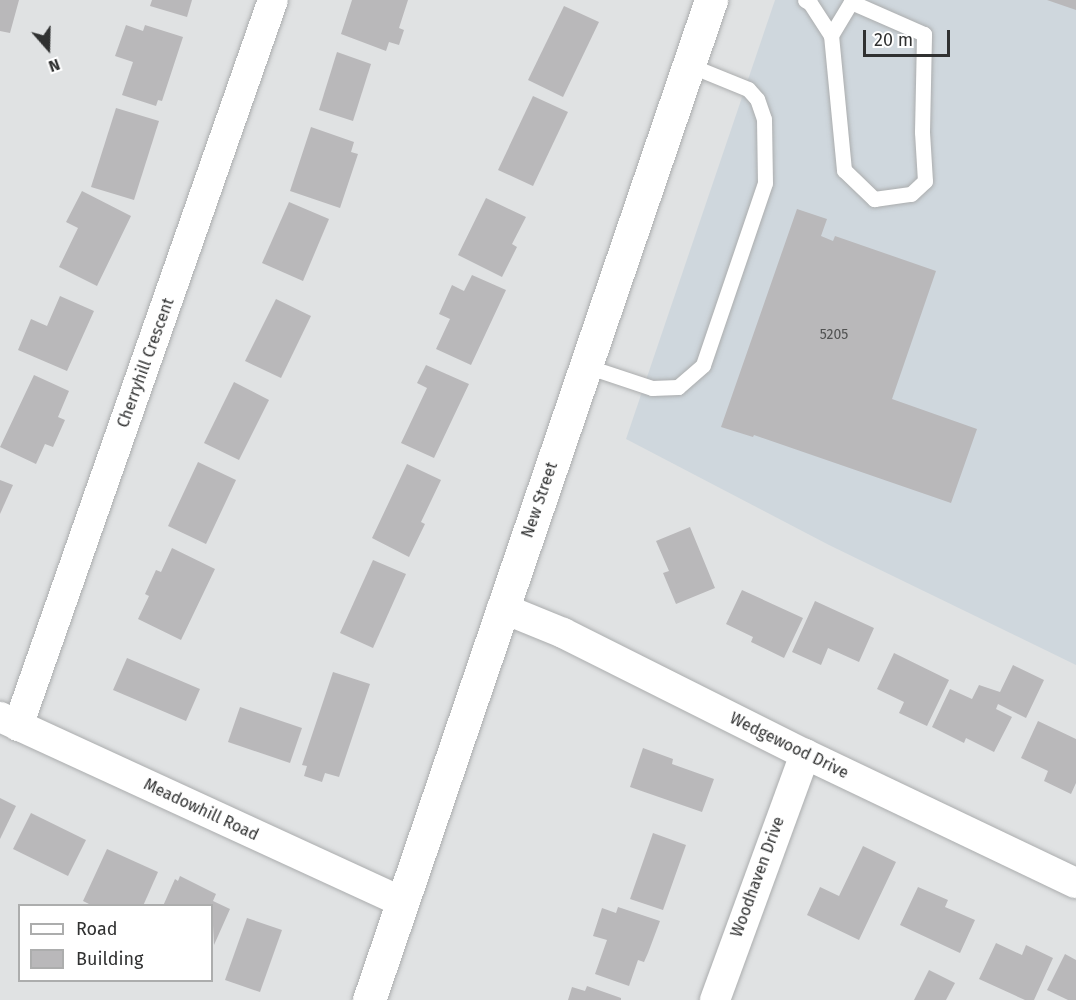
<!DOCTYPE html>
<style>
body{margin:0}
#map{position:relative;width:1076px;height:1000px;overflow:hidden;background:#e0e2e3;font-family:"Fira Sans",sans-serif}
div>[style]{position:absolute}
.built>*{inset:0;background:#cfd7dd}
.building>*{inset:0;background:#b9b8ba}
.roads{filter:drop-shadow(0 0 2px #abadae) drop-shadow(0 0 2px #abadae)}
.lane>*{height:15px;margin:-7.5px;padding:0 7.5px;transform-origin:7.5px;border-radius:7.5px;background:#fff}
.street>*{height:30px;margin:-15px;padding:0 15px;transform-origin:15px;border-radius:15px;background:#fff}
.secondary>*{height:33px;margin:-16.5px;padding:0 16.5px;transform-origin:16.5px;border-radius:16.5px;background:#fff}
span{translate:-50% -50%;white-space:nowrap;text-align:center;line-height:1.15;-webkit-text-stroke:5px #fff;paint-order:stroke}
.number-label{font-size:14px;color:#525353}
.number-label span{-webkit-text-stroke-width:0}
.street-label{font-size:16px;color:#303131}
.legend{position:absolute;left:18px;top:904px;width:195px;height:78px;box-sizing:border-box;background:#fff;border:2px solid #acadad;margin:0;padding:8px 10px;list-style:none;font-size:18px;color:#303131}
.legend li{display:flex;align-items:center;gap:12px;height:30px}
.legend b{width:30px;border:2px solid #acadad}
.north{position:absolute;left:18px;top:18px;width:60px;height:60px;-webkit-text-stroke:4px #fff;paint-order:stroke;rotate:160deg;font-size:16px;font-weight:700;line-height:24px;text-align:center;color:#303131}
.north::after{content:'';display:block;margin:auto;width:21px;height:27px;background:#303131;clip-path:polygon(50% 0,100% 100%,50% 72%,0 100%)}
.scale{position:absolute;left:863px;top:30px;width:87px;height:27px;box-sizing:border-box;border:3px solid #303131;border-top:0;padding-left:8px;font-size:18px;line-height:21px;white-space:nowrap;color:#303131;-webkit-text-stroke:4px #fff;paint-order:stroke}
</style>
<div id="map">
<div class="built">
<div style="clip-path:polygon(775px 0,1076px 0,1076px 665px,829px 545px,626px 439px)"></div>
</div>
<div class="building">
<div style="clip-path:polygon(0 0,19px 0,10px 33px,0 31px)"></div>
<div style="clip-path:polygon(152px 0,192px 0,187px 17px,150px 6px)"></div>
<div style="clip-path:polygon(352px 0,408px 0,399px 28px,404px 30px,399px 45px,389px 42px,386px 51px,341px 34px)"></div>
<div style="clip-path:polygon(1047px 0,1076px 0,1076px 10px)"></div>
<div style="clip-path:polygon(564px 6px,599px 22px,563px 97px,528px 80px)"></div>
<div style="clip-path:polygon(126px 25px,143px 31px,145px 25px,183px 37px,162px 101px,158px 100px,156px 106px,122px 95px,133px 62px,115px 56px)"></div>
<div style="clip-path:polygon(337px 52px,371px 64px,353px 121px,319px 110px)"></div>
<div style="clip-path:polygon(533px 96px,568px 112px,533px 186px,498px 170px)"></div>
<div style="clip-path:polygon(116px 108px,159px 121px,134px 200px,91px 187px)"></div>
<div style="clip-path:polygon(311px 127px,354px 142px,351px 152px,358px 154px,340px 208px,290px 191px)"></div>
<div style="clip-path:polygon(82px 191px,131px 216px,97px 286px,59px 267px,78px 228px,66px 222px)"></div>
<div style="clip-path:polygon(486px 198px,526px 217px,512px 244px,517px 247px,502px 277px,458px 255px)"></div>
<div style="clip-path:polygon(289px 202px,329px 219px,303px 281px,262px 263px)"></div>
<div style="clip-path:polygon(797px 209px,827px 219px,821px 236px,833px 241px,835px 236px,936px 271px,892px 399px,977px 429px,951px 503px,754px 435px,753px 437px,721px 427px)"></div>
<div style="clip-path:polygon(472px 275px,506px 290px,471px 365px,436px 349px,450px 319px,439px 314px,452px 285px,464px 291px)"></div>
<div style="clip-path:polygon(60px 296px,94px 311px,67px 371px,18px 350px,31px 319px,47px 326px)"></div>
<div style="clip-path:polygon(276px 299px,311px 316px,281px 378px,245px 361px)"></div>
<div style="clip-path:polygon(426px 365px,469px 384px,434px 458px,401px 443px,427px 388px,417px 383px)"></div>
<div style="clip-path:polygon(34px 375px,69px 391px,58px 417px,65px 420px,53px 447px,45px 444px,36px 464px,0 447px)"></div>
<div style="clip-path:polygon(234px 382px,269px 400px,239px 460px,204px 443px)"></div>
<div style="clip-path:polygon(198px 462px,236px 480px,206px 544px,168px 526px)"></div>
<div style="clip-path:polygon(407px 464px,441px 480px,421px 522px,425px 524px,409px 557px,372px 538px)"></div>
<div style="clip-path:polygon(0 480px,13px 485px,0 514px)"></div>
<div style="clip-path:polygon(690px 527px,715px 588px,676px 604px,663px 573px,669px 571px,656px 541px)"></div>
<div style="clip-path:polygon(172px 548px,215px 569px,181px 640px,138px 619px,149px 596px,145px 594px,156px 570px,161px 572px)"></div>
<div style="clip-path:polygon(373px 560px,406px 574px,373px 648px,340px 633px)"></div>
<div style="clip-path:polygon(742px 590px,803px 618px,784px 658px,751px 642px,753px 637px,726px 624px)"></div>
<div style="clip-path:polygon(815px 601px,874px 628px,859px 662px,828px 648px,821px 665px,792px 652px)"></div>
<div style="clip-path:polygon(894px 653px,949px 680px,927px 726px,899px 713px,904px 702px,877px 689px)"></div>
<div style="clip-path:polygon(127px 658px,200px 689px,186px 721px,113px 690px)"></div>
<div style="clip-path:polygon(1013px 665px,1044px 680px,1026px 718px,998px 704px,996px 709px,1012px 717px,994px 752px,966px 738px,964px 743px,932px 727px,950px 689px,972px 699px,979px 685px,1000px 692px)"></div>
<div style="clip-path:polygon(333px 672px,370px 684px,339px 777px,325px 773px,322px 782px,304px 776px,307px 766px,302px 765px)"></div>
<div style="clip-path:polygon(240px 707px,302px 728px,290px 763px,228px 742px)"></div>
<div style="clip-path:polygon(1038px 721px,1076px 739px,1076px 783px,1071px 794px,1044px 781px,1048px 771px,1021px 758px)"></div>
<div style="clip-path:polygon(643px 748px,673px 759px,672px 764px,714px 779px,702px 812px,630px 787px)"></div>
<div style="clip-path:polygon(0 798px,16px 806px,0 839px)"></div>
<div style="clip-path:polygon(31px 813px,86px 840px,68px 876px,13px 849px)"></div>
<div style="clip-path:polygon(653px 833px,686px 845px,663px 910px,630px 899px)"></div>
<div style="clip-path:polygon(863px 846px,896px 862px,859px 940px,807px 915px,820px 887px,839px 896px)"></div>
<div style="clip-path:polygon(107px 849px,158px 872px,143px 906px,93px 906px,83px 901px)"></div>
<div style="clip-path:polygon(180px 876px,216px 894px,213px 901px,230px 909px,214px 945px,212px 906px,163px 906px,175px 879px,178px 881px)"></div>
<div style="clip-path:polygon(918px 887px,948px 900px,945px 907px,975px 920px,960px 953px,900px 925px)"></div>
<div style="clip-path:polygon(618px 907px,660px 921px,648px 953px,644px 962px,638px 960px,629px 986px,595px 974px,607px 940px,593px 936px,602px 908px,616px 913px)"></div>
<div style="clip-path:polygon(247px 918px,282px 930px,260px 992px,225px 980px)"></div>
<div style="clip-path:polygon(996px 943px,1022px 955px,1026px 945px,1053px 958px,1034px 1000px,1025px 1000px,979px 979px)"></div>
<div style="clip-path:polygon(1065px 954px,1076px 960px,1076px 1000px,1068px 1000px,1047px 990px)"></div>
<div style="clip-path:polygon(929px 970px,955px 983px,946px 1000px,914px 1000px)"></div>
<div style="clip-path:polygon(587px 986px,621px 998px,621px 1000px,568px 1000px,572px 987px,585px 991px)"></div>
</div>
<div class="roads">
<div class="lane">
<div style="left:805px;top:0;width:6px;rotate:31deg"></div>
<div style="left:810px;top:3px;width:38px;rotate:57deg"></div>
<div style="left:831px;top:35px;width:136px;rotate:84.5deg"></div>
<div style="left:844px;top:170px;width:42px;rotate:44deg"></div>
<div style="left:874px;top:199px;width:37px;rotate:-8deg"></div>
<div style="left:911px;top:194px;width:19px;rotate:-43deg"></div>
<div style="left:925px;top:181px;width:49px;rotate:-93.5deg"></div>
<div style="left:922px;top:132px;width:98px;rotate:-88.8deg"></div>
<div style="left:924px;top:34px;width:80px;rotate:-156.3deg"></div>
<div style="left:851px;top:2px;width:39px;rotate:121deg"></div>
<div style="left:586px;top:366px;width:70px;rotate:18.4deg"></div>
<div style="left:652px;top:388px;width:26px;rotate:-2deg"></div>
<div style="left:678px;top:387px;width:33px;rotate:-41deg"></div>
<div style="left:703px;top:365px;width:192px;rotate:-71.2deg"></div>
<div style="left:765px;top:183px;width:64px;rotate:-90.9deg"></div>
<div style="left:764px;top:119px;width:21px;rotate:-109deg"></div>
<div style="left:757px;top:99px;width:13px;rotate:-132deg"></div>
<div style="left:748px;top:89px;width:64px;rotate:-157.9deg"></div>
</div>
<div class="street">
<div style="left:502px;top:608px;width:66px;rotate:22.3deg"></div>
<div style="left:563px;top:633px;width:271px;rotate:26.6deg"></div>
<div style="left:805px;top:754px;width:300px;rotate:25.5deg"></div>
<div style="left:0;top:717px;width:443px;rotate:24.7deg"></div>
<div style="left:18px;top:726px;width:769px;rotate:-70.65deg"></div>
<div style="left:715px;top:1000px;width:262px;rotate:-69.9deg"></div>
</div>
<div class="secondary">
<div style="left:369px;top:1000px;width:1057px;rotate:-71.12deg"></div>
</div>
</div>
<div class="number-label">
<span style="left:834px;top:335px">5205</span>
</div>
<div class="street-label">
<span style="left:146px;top:363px;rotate:-70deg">Cherryhill Crescent</span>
<span style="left:540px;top:500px;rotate:-71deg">New Street</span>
<span style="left:789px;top:746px;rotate:26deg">Wedgewood Drive</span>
<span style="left:201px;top:810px;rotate:25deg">Meadowhill Road</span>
<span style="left:758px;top:877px;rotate:-70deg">Woodhaven Drive</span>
</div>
<ul class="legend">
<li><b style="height:8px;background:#fff"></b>Road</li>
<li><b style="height:16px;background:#b9b8ba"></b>Building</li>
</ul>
<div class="north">N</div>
<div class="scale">20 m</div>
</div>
